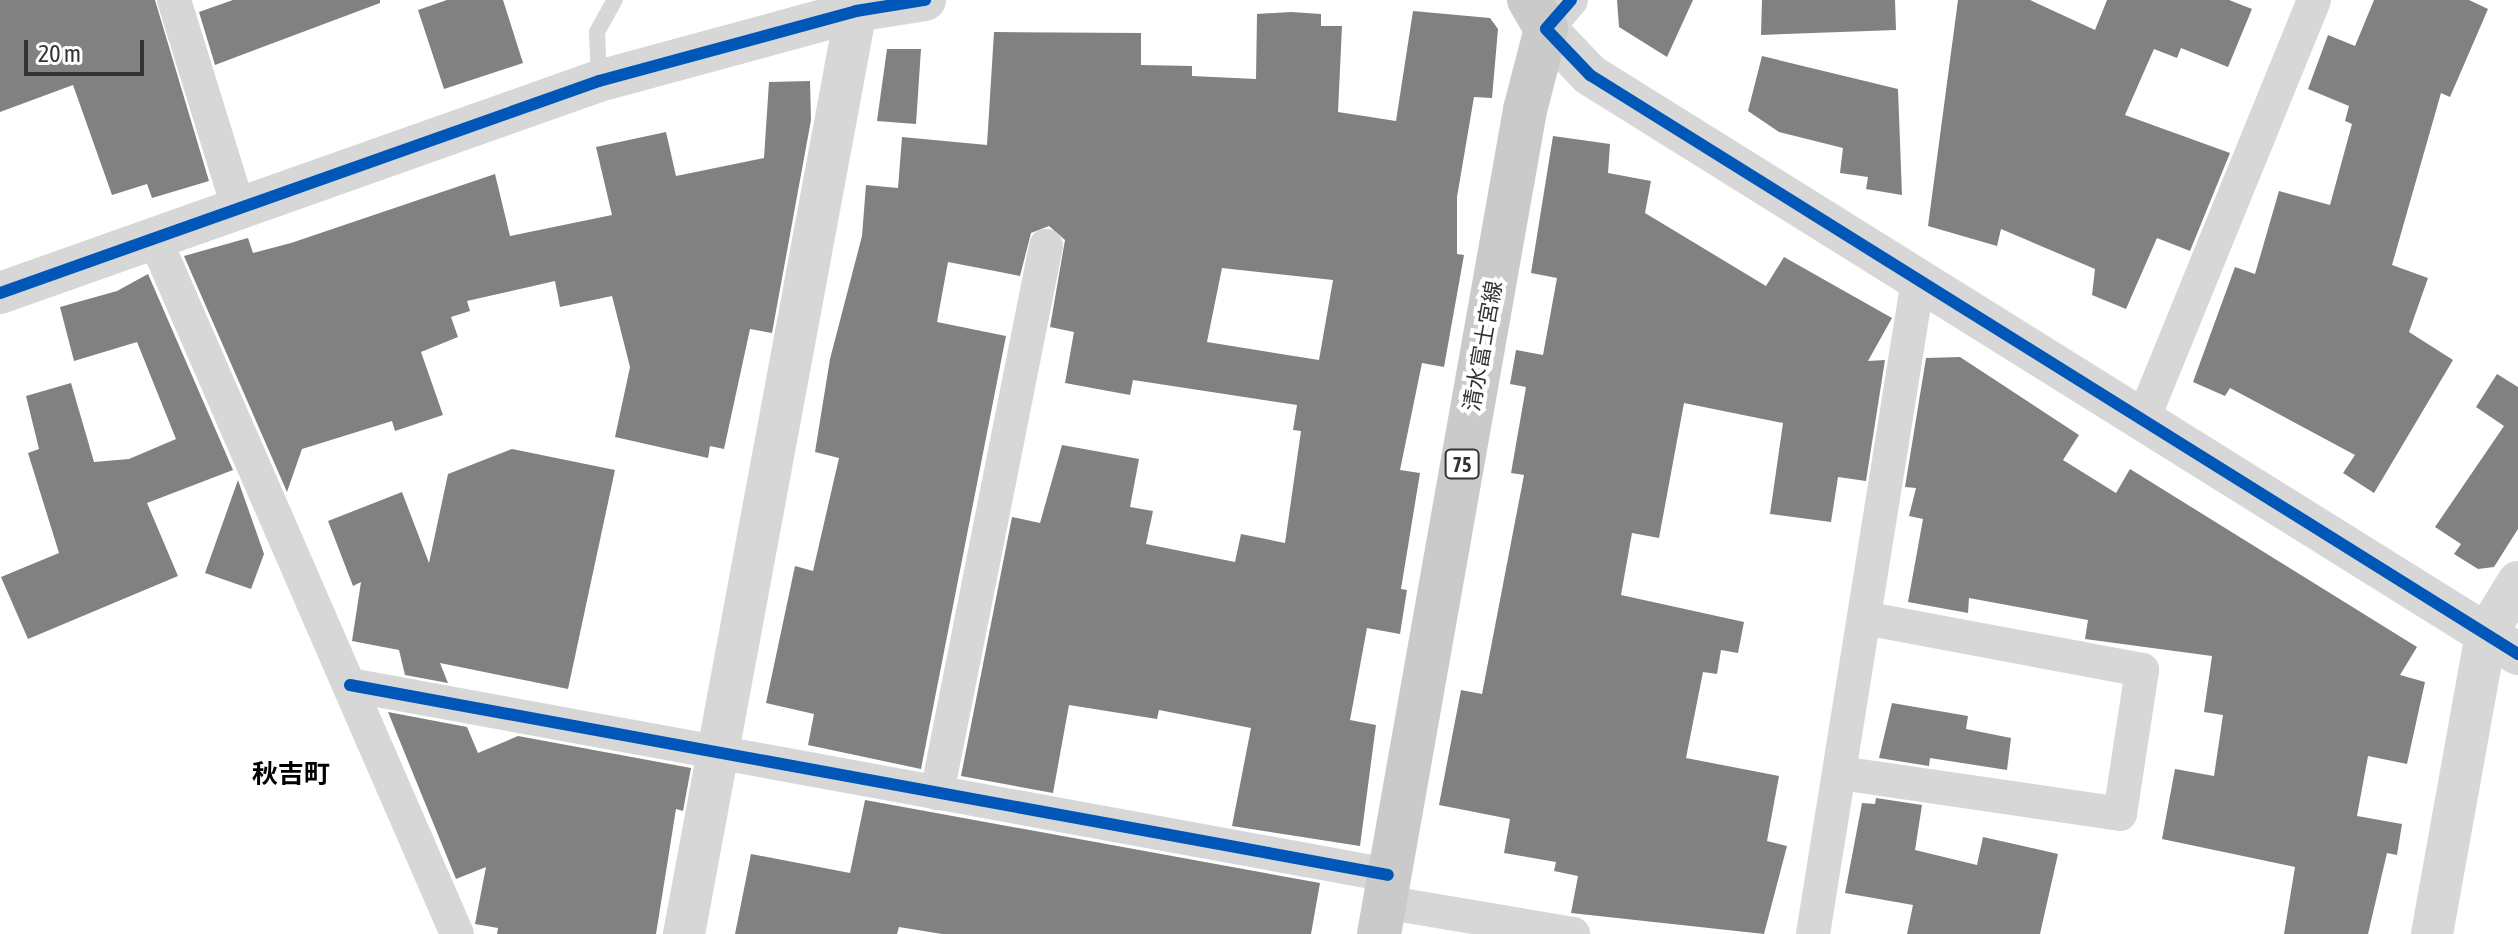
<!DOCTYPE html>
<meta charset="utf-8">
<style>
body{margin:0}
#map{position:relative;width:2518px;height:934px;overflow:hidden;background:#fff;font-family:"Asap Condensed","Noto Sans JP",sans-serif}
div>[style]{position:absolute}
.building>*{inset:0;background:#818181}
.service>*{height:16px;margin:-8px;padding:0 8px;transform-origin:8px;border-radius:8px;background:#d7d7d7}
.minor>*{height:34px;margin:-17px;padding:0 17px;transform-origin:17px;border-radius:17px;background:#d7d7d7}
.tertiary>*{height:42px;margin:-21px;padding:0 21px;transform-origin:21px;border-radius:21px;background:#d7d7d7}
.primary>*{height:44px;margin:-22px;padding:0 22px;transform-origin:22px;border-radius:22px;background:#cacaca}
.cycleway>*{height:12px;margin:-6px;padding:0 6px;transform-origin:6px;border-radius:6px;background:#0057b8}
span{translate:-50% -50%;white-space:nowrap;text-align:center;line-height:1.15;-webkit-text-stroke:8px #fff;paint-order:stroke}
.shield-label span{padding:2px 6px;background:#fff;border:2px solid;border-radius:6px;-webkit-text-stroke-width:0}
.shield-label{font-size:20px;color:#333;font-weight:700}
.street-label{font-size:22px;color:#333}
.quarter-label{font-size:26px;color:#000;font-weight:700}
.scale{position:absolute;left:24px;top:40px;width:120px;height:36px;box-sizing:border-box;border:4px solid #333;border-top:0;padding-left:10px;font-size:24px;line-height:28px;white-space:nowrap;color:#333;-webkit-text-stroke:6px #fff;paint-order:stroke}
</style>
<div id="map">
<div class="building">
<div style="clip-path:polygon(0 0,155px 0,209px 181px,152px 198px,147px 184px,112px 195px,73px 85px,0 112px)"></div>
<div style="clip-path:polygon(233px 0,380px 0,380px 3px,215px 65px,199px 12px)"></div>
<div style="clip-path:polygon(447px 0,503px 0,523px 63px,444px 89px,418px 10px)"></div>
<div style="clip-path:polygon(1617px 0,1693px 0,1667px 57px,1619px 27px)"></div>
<div style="clip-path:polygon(1762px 0,1895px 0,1896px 30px,1761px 35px)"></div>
<div style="clip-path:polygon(1958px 0,2030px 0,2095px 30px,2107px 0,2229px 0,2252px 9px,2228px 67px,2181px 48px,2177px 58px,2154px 49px,2125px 115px,2230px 153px,2190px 251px,2157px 238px,2126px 309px,2092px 295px,2095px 269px,2001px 229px,1997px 246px,1928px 226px)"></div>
<div style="clip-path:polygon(2374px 0,2469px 0,2488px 9px,2450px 97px,2441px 93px,2392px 265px,2428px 278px,2409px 332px,2453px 360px,2374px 493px,2343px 473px,2355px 455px,2230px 388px,2225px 396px,2193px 382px,2235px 267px,2255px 274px,2279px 191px,2330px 205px,2352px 124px,2345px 121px,2349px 106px,2308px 89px,2328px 35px,2355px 46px)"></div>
<div style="clip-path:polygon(evenodd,1413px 11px,1490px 18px,1498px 29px,1492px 98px,1474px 97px,1457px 197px,1457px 254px,1464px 255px,1444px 367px,1422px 363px,1400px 470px,1420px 473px,1401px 589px,1407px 590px,1400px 634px,1367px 628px,1350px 720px,1376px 725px,1360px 846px,1232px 826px,1251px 728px,1159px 710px,1157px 719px,1069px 705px,1053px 793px,961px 776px,1012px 517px,1040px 523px,1062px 445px,1139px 459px,1130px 507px,1153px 511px,1146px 544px,1235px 562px,1241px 534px,1285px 543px,1301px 431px,1293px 430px,1297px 405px,1133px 380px,1130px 395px,1065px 383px,1074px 332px,1050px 327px,1065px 240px,1049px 226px,1031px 233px,1020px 276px,948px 262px,937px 322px,1006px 336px,921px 769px,808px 745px,814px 714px,766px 703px,795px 566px,813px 571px,839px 458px,815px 452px,830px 359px,862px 236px,866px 185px,898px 188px,902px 137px,987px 145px,994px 32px,1141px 33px,1141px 65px,1192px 66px,1192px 76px,1256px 79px,1257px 14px,1291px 12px,1321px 14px,1321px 26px,1342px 26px,1338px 112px,1396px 121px,1413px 11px,1222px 268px,1333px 280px,1319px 360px,1207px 342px,1222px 268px)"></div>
<div style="clip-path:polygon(887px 49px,921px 49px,916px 124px,877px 121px)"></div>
<div style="clip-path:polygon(1762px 56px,1898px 89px,1902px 195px,1866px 189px,1868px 177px,1840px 173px,1843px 148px,1779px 132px,1748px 111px)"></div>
<div style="clip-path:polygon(810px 81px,811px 120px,772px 333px,750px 329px,724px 449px,710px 446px,708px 458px,615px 437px,630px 367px,612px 296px,560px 307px,555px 281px,467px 301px,470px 311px,451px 317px,458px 337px,421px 352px,443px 415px,395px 431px,392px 421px,302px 449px,287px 492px,184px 256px,248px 238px,253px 253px,291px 243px,495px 174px,510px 236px,612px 215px,596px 147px,666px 132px,676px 176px,764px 158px,769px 82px)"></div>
<div style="clip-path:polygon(1553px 136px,1610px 144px,1608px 173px,1651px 181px,1645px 213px,1766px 286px,1784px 257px,1892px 318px,1868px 361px,1885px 360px,1866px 481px,1838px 477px,1831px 522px,1770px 514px,1783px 423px,1684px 403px,1659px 538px,1632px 533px,1621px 595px,1744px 622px,1738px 653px,1721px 650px,1717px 674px,1703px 672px,1686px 758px,1779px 776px,1767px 841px,1787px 846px,1764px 934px,1571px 913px,1578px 876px,1554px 871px,1556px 862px,1504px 853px,1510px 819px,1439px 805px,1461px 690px,1482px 694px,1524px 475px,1511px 473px,1526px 387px,1510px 384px,1516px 350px,1543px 355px,1557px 278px,1531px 273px)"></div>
<div style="clip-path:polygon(148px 274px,233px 470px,147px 503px,178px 576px,28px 639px,1px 577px,59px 553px,28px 453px,39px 449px,26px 396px,71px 383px,94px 462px,129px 459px,176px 439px,137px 342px,74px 361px,60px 307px,117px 291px)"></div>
<div style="clip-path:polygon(1960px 357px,2079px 435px,2063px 460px,2116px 493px,2130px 469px,2417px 647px,2400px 675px,2425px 682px,2407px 764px,2368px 756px,2357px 816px,2402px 824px,2397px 855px,2387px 853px,2368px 934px,2284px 934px,2295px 867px,2162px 839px,2175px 769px,2214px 776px,2223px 715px,2204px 712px,2212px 656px,2085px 639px,2088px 620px,1969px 598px,1968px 613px,1908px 602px,1923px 519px,1909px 516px,1916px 488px,1905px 487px,1926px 358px)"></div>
<div style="clip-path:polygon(2497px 374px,2518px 387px,2518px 529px,2494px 567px,2478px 569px,2454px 554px,2461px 544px,2435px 527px,2504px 426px,2476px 407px)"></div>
<div style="clip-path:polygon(512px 449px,615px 470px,568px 689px,440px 663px,448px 683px,405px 675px,399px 650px,352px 641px,361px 582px,353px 586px,328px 521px,402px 492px,429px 563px,448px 474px)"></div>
<div style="clip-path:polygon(238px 480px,264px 554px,251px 589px,205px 573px)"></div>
<div style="clip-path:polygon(1892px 703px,1968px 716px,1966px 729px,2011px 738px,2007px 770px,1930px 758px,1929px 766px,1879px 758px)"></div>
<div style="clip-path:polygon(388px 712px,467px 727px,478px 753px,518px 736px,691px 768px,683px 811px,676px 809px,656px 934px,497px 934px,498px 928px,475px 924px,486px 867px,456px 879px)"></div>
<div style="clip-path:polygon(1876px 798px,1922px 805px,1915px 850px,1977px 865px,1983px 837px,2058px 854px,2040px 934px,1907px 934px,1913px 905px,1845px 893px,1862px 803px,1875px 804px)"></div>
<div style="clip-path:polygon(865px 800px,1320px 883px,1311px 934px,942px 934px,899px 927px,897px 934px,735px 934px,751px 854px,850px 873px)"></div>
</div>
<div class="service">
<div style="left:599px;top:80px;width:48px;rotate:-92.4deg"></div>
<div style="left:597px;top:32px;width:37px;rotate:-61deg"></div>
</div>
<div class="minor">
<div style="left:174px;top:0;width:217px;rotate:72.8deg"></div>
<div style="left:1546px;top:29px;width:38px;rotate:-49deg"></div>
<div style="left:154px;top:237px;width:760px;rotate:66.5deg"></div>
<div style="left:2144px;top:417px;width:450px;rotate:-67.8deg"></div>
<div style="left:350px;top:685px;width:1055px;rotate:10.37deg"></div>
<div style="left:1840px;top:773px;width:283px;rotate:8.3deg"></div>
<div style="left:2120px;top:814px;width:146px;rotate:-81.3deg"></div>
<div style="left:2142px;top:670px;width:282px;rotate:-169.4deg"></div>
<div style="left:937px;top:793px;width:558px;rotate:-78.73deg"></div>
<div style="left:1384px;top:902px;width:192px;rotate:9.6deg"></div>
<div style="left:1813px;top:934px;width:662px;rotate:-80.88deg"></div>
</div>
<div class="tertiary">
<div style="left:1546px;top:29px;width:64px;rotate:46.3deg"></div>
<div style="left:1590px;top:75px;width:1094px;rotate:31.96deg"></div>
<div style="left:0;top:293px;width:635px;rotate:-19.49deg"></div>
<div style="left:599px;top:81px;width:266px;rotate:-15.2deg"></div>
<div style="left:856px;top:11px;width:70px;rotate:-9.1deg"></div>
<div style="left:684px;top:934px;width:950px;rotate:-79.45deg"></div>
<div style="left:2432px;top:934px;width:305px;rotate:-79.8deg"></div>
<div style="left:2486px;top:634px;width:61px;rotate:-58.4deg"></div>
</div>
<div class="primary">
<div style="left:1379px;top:934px;width:837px;rotate:-79.95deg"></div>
<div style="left:1525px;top:110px;width:84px;rotate:-75.5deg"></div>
<div style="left:1546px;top:29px;width:34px;rotate:-120deg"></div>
</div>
<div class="cycleway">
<div style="left:1571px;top:0;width:38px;rotate:131deg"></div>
<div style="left:1546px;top:29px;width:64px;rotate:46.3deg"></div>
<div style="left:1590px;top:75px;width:1094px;rotate:31.96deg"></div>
<div style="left:0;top:293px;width:635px;rotate:-19.49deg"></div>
<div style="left:599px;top:81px;width:266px;rotate:-15.2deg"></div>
<div style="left:856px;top:11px;width:70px;rotate:-9.1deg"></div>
<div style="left:350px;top:685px;width:1055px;rotate:10.37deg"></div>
</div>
<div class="shield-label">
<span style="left:1462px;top:464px">75</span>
</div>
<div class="street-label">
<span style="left:1483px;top:346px;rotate:-80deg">清水富士宮線</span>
</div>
<div class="quarter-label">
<span style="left:291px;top:775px">秋吉町</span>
</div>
<div class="scale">20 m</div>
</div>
